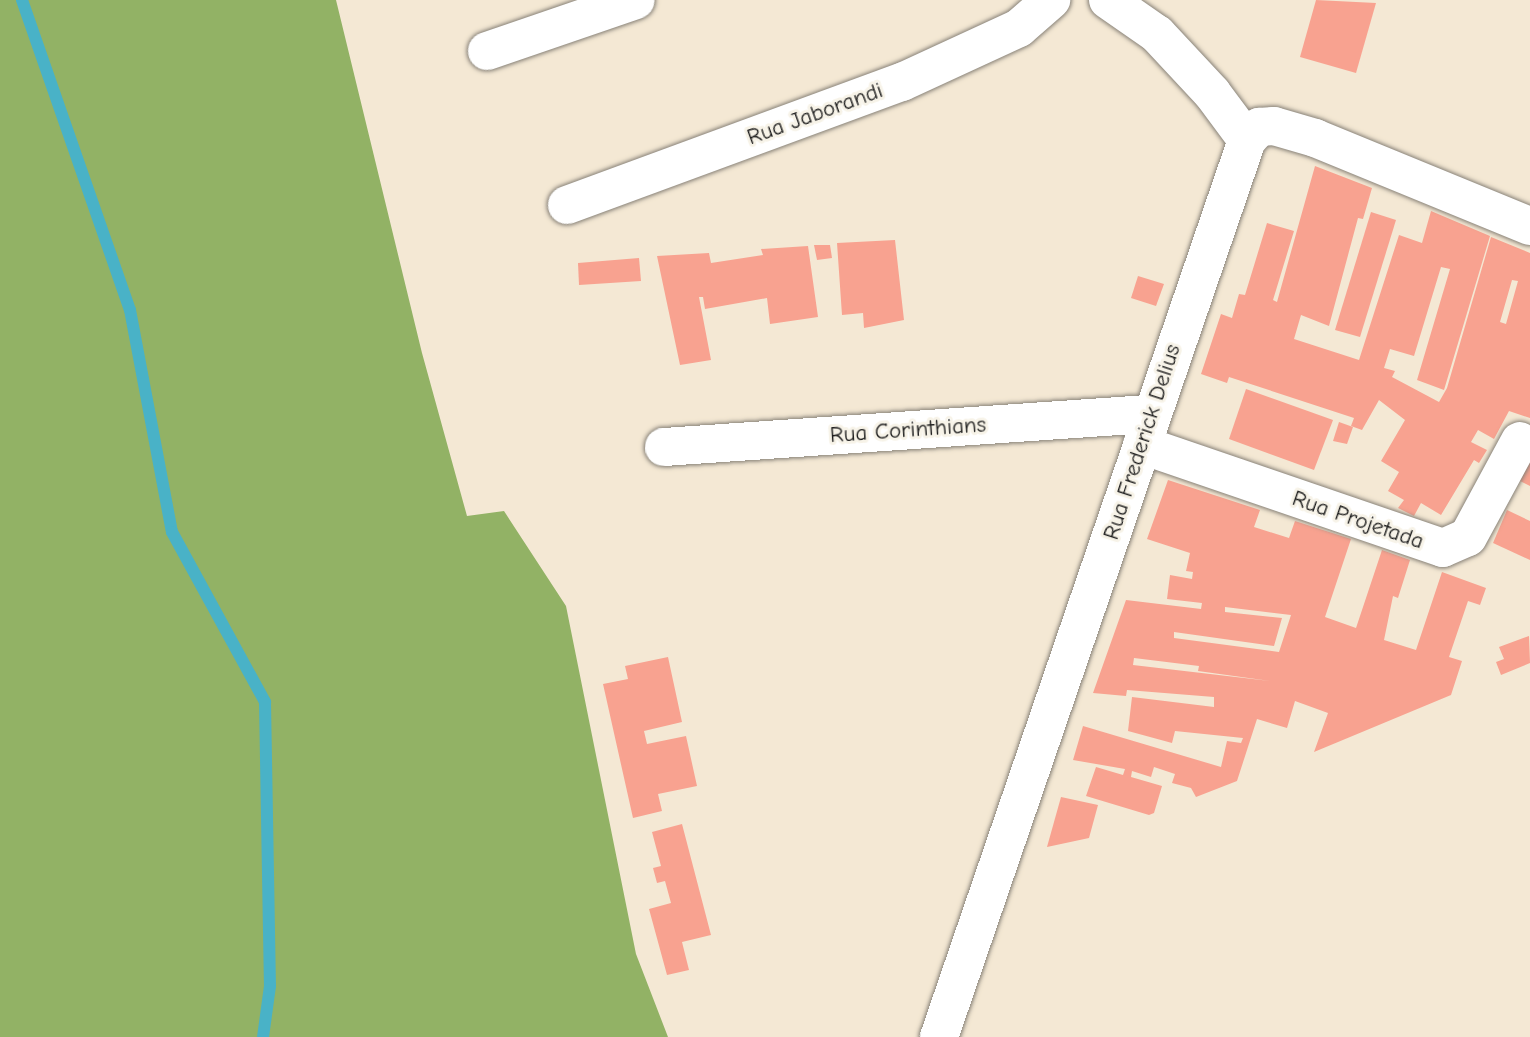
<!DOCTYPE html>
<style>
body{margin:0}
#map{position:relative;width:1530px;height:1037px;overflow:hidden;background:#f4e8d4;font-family:"Comic Neue",sans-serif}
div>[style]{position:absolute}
.forest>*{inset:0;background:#92b265}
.stream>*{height:12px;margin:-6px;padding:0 6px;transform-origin:6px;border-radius:6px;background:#49b2c7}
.building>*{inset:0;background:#f8a290}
.roads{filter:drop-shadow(0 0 2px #888278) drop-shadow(0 0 2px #888278)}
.minor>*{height:38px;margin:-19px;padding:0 19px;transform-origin:19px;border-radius:19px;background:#fff}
span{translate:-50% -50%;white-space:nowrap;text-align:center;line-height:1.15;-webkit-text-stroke:6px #f7f3e8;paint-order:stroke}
.street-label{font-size:23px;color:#1c1c1c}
</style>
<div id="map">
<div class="forest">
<div style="clip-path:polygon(0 0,336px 0,422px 353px,467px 516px,504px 511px,566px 606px,636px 954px,668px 1037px,0 1037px)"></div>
</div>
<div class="stream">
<div style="left:22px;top:0;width:328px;rotate:70.8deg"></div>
<div style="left:130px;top:310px;width:226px;rotate:79.3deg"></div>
<div style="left:172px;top:532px;width:194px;rotate:61.3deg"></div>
<div style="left:265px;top:702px;width:284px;rotate:89deg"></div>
<div style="left:270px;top:986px;width:51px;rotate:97.8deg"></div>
</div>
<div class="building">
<div style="clip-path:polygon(1316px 0,1376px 3px,1356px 73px,1300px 57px)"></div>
<div style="clip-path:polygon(evenodd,1315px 166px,1372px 188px,1363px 219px,1358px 218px,1329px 326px,1301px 315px,1294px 339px,1359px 360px,1399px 235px,1422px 243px,1431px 211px,1490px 236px,1444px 390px,1417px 380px,1450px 269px,1441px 267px,1414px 356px,1390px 349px,1384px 368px,1395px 371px,1392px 377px,1439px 402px,1447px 388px,1491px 237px,1530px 253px,1530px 418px,1509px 411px,1494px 439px,1478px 430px,1471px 442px,1487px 450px,1479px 463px,1474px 460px,1441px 515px,1421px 503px,1414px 516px,1398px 508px,1404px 500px,1388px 491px,1399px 472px,1381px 461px,1405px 420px,1379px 400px,1362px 430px,1351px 426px,1354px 418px,1229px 377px,1227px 383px,1201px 374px,1221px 314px,1232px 318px,1239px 294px,1245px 295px,1267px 223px,1294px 231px,1273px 300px,1277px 302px,1315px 166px,1512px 280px,1518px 281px,1506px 324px,1500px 322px,1512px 280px)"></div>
<div style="clip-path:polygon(1371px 212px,1396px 220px,1360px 337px,1335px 330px)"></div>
<div style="clip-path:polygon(895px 240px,904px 320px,864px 328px,863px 313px,842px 315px,837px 243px)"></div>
<div style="clip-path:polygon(814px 245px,830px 245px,832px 258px,817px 260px)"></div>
<div style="clip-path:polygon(808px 246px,818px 317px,770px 324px,767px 298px,705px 309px,703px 297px,699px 297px,711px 360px,680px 365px,657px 256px,709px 253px,711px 263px,763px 255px,761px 249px)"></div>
<div style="clip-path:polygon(639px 258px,641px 281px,579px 285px,578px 263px)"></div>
<div style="clip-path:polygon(1138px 276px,1164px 284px,1156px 306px,1131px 298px)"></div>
<div style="clip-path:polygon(1246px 389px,1333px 420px,1314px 470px,1229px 439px)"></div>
<div style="clip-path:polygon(1339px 422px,1353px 427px,1347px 444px,1333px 441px)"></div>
<div style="clip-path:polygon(1530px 459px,1530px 486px,1520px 481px)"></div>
<div style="clip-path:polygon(evenodd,1168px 480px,1260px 510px,1254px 527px,1289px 538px,1295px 521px,1351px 539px,1325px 617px,1356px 628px,1382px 550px,1410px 560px,1398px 598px,1393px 596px,1384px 640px,1416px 650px,1442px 572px,1486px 588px,1480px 605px,1468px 601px,1449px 657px,1462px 661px,1451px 695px,1314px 752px,1328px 713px,1295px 701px,1287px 728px,1257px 719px,1237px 781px,1196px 797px,1191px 788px,1172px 783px,1175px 774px,1154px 767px,1151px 777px,1132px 771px,1131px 777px,1162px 786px,1154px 813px,1149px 815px,1086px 796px,1096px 767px,1123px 775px,1125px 769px,1073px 760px,1083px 726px,1221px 767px,1227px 741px,1241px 743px,1243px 738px,1175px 731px,1172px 743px,1128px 731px,1132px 697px,1214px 707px,1214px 697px,1127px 690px,1126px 696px,1093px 693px,1126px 600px,1201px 609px,1202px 603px,1167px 599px,1170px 575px,1192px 579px,1193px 572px,1186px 571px,1190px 553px,1147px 539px,1168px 480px,1225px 607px,1291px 615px,1279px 652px,1174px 638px,1174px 632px,1274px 646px,1282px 618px,1225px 612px,1225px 607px,1168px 480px,1134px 658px,1199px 666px,1198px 671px,1270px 681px,1133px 665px,1134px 658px)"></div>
<div style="clip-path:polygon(1507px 510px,1530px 521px,1530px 560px,1493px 543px)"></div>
<div style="clip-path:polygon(1529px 636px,1530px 663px,1501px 675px,1496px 662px,1504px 659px,1499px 647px)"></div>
<div style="clip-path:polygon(668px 657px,682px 722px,644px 731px,647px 744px,686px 736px,697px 786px,658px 794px,662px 811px,633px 818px,603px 684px,628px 679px,625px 666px)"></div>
<div style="clip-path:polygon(1061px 797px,1098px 805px,1089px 838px,1047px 847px)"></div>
<div style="clip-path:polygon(682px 824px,711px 935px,682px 942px,689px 970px,667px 975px,649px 909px,671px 903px,665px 881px,657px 883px,653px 868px,661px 866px,652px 832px)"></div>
</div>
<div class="roads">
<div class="minor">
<div style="left:1108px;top:0;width:60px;rotate:34.8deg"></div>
<div style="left:1157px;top:34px;width:81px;rotate:47deg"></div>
<div style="left:1212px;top:93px;width:59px;rotate:53.3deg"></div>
<div style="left:487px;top:51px;width:157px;rotate:-18.9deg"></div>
<div style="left:567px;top:205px;width:357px;rotate:-20.2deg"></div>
<div style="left:902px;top:82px;width:129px;rotate:-24.8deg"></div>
<div style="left:1019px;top:28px;width:43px;rotate:-41.2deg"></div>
<div style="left:1142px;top:445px;width:318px;rotate:18.9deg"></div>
<div style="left:1443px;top:548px;width:27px;rotate:-24deg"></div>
<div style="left:1468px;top:537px;width:109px;rotate:-61.6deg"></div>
<div style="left:664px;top:447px;width:489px;rotate:-3.9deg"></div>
<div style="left:939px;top:1037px;width:948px;rotate:-71.05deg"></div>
<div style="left:1247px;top:140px;width:18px;rotate:-47deg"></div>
<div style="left:1259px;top:127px;width:15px;rotate:-4deg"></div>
<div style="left:1274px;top:126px;width:43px;rotate:16.3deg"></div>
<div style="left:1315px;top:138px;width:232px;rotate:22.3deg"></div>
</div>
</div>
<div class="street-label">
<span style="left:815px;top:114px;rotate:-20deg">Rua Jaborandi</span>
<span style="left:908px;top:430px;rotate:-4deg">Rua Corinthians</span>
<span style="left:1142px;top:442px;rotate:-72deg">Rua Frederick Delius</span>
<span style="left:1358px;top:520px;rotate:19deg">Rua Projetada</span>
</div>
</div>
